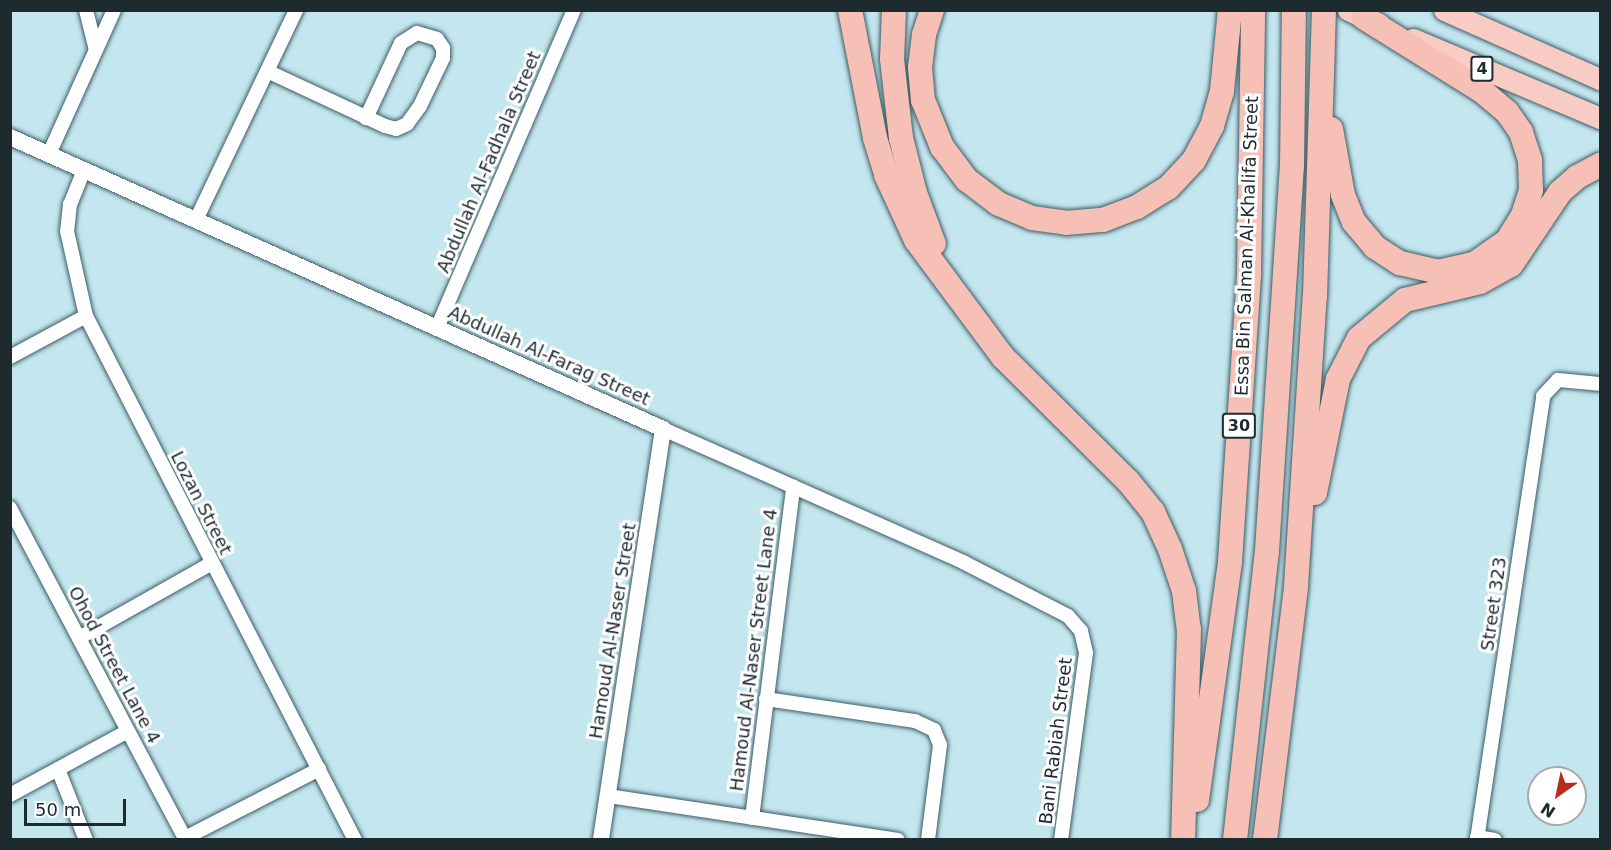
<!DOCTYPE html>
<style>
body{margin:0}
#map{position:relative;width:1611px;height:850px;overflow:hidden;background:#c3e6ef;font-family:"DejaVu Sans",sans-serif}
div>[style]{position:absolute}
.roads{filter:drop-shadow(0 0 2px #3d5c64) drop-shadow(0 0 2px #3d5c64)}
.minor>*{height:14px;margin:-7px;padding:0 7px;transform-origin:7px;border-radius:7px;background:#fff}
.tertiary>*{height:16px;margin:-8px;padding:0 8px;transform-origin:8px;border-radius:8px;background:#fff}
.trunk>*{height:21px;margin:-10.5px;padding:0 10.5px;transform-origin:10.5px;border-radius:10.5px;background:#f8ccc4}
.motorway>*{height:24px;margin:-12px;padding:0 12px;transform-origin:12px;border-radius:12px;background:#f6c0b6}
span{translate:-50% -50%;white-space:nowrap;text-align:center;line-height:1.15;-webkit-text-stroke:6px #fff;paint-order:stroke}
.shield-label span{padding:2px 4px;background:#fff;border:2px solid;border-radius:4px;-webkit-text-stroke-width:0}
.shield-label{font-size:16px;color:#1d2a2e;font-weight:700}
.street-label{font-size:18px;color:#1d2a2e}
.frame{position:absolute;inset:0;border:12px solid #1d2a2e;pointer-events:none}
.north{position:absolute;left:1527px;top:766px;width:60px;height:60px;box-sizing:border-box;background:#fff;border:2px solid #a5aaab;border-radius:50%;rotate:213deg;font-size:16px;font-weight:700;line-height:24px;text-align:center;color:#1d2a2e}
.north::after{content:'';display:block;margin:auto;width:21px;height:27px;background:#b82b19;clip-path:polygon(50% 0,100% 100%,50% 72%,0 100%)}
.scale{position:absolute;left:24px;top:799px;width:102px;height:27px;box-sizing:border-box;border:3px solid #1d2a2e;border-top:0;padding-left:8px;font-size:18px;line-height:21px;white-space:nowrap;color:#1d2a2e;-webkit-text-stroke:4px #fff;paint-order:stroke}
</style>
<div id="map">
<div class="roads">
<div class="minor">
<div style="left:86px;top:10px;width:41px;rotate:76deg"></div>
<div style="left:267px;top:71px;width:130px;rotate:25deg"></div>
<div style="left:385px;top:126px;width:11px;rotate:15deg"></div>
<div style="left:396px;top:129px;width:12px;rotate:-24deg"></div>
<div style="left:407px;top:124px;width:22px;rotate:-54deg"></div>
<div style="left:420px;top:106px;width:53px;rotate:-64.4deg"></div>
<div style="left:443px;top:58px;width:10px;rotate:-90deg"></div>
<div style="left:443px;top:48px;width:11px;rotate:-124deg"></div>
<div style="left:437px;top:39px;width:21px;rotate:-163deg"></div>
<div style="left:417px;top:33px;width:19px;rotate:148deg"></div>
<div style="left:401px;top:43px;width:83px;rotate:115deg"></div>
<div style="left:49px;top:154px;width:158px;rotate:-65.7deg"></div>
<div style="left:84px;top:170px;width:37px;rotate:112deg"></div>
<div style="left:70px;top:204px;width:27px;rotate:96deg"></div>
<div style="left:67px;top:231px;width:87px;rotate:77.4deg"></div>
<div style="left:86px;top:316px;width:589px;rotate:62.83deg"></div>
<div style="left:196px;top:220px;width:233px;rotate:-64.5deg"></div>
<div style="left:437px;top:328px;width:346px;rotate:-66.7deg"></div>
<div style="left:10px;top:357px;width:86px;rotate:-28.3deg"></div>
<div style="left:663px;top:429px;width:328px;rotate:23.9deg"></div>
<div style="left:963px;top:562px;width:118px;rotate:27.2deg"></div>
<div style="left:1068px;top:616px;width:20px;rotate:49deg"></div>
<div style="left:1081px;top:631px;width:23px;rotate:77deg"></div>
<div style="left:1086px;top:653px;width:189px;rotate:97.6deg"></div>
<div style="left:10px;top:508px;width:376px;rotate:62.1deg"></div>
<div style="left:79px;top:638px;width:153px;rotate:-29.4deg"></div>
<div style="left:766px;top:699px;width:151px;rotate:8.4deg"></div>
<div style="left:915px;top:721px;width:21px;rotate:25deg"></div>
<div style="left:934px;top:730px;width:16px;rotate:68deg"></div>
<div style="left:940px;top:745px;width:96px;rotate:97.2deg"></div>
<div style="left:58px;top:769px;width:76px;rotate:68.5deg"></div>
<div style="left:10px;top:795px;width:134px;rotate:-28.5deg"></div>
<div style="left:608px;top:796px;width:293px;rotate:8.6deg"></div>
<div style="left:752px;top:818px;width:334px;rotate:-82.9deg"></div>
<div style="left:1477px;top:837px;width:18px;rotate:9deg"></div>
<div style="left:185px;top:838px;width:151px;rotate:-27.2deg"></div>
<div style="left:1477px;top:840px;width:449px;rotate:-81.5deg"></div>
<div style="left:1543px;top:396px;width:22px;rotate:-47deg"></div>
<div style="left:1558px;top:380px;width:42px;rotate:5.4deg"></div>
</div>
<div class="tertiary">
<div style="left:10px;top:137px;width:715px;rotate:24.09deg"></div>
<div style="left:663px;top:429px;width:416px;rotate:98.6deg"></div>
</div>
<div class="trunk">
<div style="left:1348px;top:10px;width:34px;rotate:24deg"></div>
<div style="left:1444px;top:10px;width:171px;rotate:23.9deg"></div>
<div style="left:1413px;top:39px;width:203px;rotate:22.9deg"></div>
</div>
<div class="motorway">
<div style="left:850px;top:10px;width:130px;rotate:78.9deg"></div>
<div style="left:875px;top:138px;width:39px;rotate:73deg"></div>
<div style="left:886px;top:175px;width:72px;rotate:65.2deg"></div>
<div style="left:916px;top:240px;width:146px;rotate:53.4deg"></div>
<div style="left:1003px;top:357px;width:176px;rotate:44.8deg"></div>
<div style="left:1128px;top:481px;width:40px;rotate:51deg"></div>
<div style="left:1153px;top:512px;width:41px;rotate:65.3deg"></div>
<div style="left:1170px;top:549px;width:44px;rotate:71.6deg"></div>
<div style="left:1184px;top:591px;width:38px;rotate:83deg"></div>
<div style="left:1189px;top:629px;width:211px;rotate:91.6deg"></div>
<div style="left:894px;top:10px;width:49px;rotate:92.3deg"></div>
<div style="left:892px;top:59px;width:80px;rotate:83.5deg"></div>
<div style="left:901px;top:138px;width:57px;rotate:75.7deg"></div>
<div style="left:915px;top:193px;width:54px;rotate:69.6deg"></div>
<div style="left:932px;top:10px;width:26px;rotate:108deg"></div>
<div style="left:924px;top:35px;width:32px;rotate:97deg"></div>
<div style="left:920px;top:67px;width:33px;rotate:85deg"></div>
<div style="left:923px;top:100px;width:51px;rotate:68deg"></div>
<div style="left:942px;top:147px;width:41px;rotate:52.9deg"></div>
<div style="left:967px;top:180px;width:40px;rotate:37deg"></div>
<div style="left:999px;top:204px;width:36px;rotate:23deg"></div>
<div style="left:1032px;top:218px;width:34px;rotate:8deg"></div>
<div style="left:1066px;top:223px;width:37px;rotate:-5deg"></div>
<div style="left:1103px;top:220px;width:36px;rotate:-21deg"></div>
<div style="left:1137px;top:207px;width:36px;rotate:-32deg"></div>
<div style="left:1168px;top:188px;width:38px;rotate:-47deg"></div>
<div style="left:1194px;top:160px;width:38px;rotate:-62deg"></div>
<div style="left:1212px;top:126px;width:36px;rotate:-74deg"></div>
<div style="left:1222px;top:91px;width:81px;rotate:-84.4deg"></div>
<div style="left:1331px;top:129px;width:67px;rotate:79.7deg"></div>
<div style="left:1343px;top:195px;width:29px;rotate:68deg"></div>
<div style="left:1354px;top:222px;width:33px;rotate:50deg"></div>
<div style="left:1375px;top:247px;width:30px;rotate:33deg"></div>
<div style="left:1400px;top:263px;width:39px;rotate:13deg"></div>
<div style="left:1438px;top:272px;width:37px;rotate:-13deg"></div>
<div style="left:1474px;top:264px;width:40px;rotate:-34.9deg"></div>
<div style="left:1507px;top:241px;width:31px;rotate:-58deg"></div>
<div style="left:1523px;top:215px;width:26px;rotate:-72deg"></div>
<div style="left:1531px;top:190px;width:30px;rotate:-92deg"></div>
<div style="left:1530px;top:160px;width:29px;rotate:-108deg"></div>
<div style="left:1521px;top:132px;width:24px;rotate:-125deg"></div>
<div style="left:1507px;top:112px;width:33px;rotate:-140deg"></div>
<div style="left:1482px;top:91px;width:140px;rotate:-148.1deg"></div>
<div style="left:1315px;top:493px;width:116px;rotate:-78.6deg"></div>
<div style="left:1338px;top:379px;width:46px;rotate:-62.9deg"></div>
<div style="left:1359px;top:338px;width:60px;rotate:-39.6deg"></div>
<div style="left:1405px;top:300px;width:77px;rotate:-13.5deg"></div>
<div style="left:1480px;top:282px;width:35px;rotate:-29deg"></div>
<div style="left:1511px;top:265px;width:88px;rotate:-56.1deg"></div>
<div style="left:1560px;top:192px;width:23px;rotate:-41deg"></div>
<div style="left:1577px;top:177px;width:26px;rotate:-28deg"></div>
<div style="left:1197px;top:800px;width:241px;rotate:-82.1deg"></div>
<div style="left:1230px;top:561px;width:289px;rotate:-86.2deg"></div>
<div style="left:1249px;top:273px;width:263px;rotate:-89.1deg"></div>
<div style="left:1235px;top:840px;width:291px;rotate:-83.7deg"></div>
<div style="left:1267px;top:551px;width:386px;rotate:-86.3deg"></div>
<div style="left:1292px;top:166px;width:156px;rotate:-89.3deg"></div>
<div style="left:1265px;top:840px;width:256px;rotate:-83deg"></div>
<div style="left:1296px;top:586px;width:291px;rotate:-86.3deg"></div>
<div style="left:1315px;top:296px;width:286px;rotate:-88.2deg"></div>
</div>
</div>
<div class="shield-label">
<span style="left:1482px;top:69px">4</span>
<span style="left:1239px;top:426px">30</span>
</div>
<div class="street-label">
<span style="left:489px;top:162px;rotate:-67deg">Abdullah Al-Fadhala Street</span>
<span style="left:1247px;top:246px;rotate:-88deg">Essa Bin Salman Al-Khalifa Street</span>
<span style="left:549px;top:356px;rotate:24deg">Abdullah Al-Farag Street</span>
<span style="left:201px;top:503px;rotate:63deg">Lozan Street</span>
<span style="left:1494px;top:604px;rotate:-82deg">Street 323</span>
<span style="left:613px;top:631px;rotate:-81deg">Hamoud Al-Naser Street</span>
<span style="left:754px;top:650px;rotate:-83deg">Hamoud Al-Naser Street Lane 4</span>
<span style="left:114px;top:665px;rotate:62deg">Ohod Street Lane 4</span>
<span style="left:1056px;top:741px;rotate:-83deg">Bani Rabiah Street</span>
</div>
<div class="frame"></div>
<div class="north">N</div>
<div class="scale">50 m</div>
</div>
